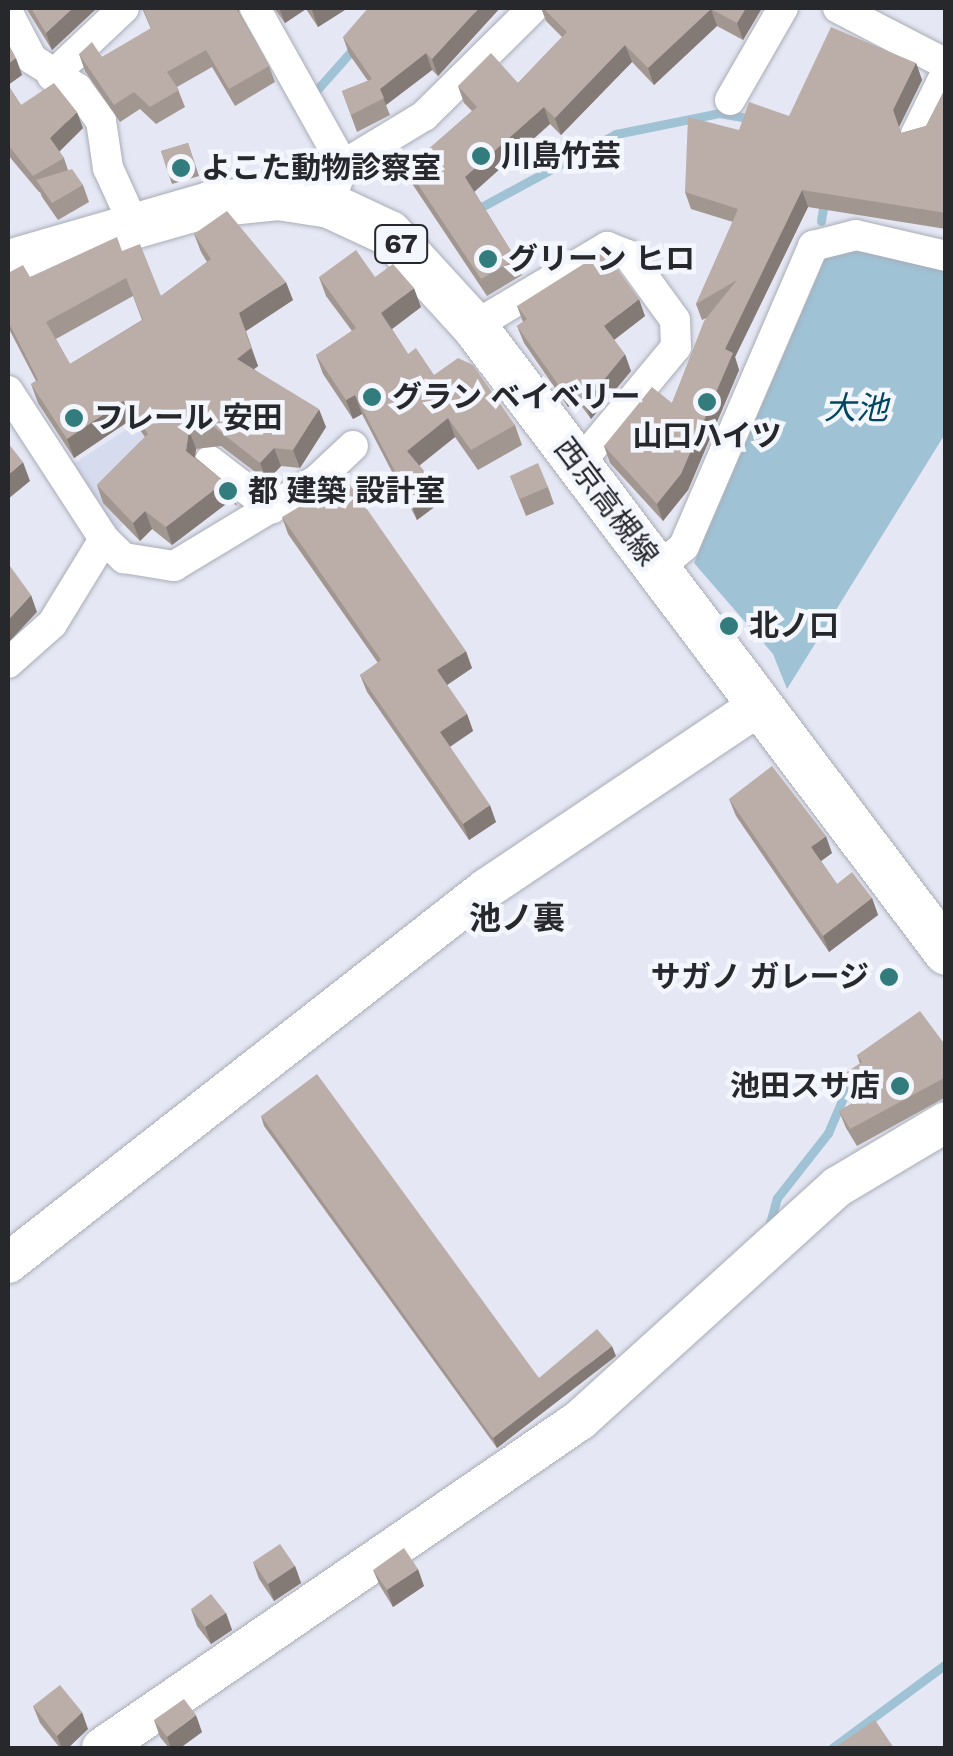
<!DOCTYPE html>
<meta charset="utf-8">
<style>
body{margin:0}
#map{position:relative;width:953px;height:1756px;overflow:hidden;background:#e5e8f4;font-family:"Work Sans","Noto Sans JP",sans-serif}
div>[style]{position:absolute}
.built>*{inset:0;background:#d6dbee}
.water>*{inset:0;background:#9fc2d4}
.stream>*{height:9px;margin:-4.5px;padding:0 4.5px;transform-origin:4.5px;border-radius:4.5px;background:#9fc2d4}
.roads{filter:drop-shadow(0 0 2px #a9acb7) drop-shadow(0 0 2px #a9acb7)}
.street>*{height:30px;margin:-15px;padding:0 15px;transform-origin:15px;border-radius:15px;background:#fff}
.secondary>*{height:40px;margin:-20px;padding:0 20px;transform-origin:20px;border-radius:20px;background:#fff}
.primary>*{height:45px;margin:-22.5px;padding:0 22.5px;transform-origin:22.5px;border-radius:22.5px;background:#fff}
.wall>*{inset:0;background:#a19690}
.shaded-wall>*{inset:0;background:#837a76}
.building>*{inset:0;background:#bbaea8}
.dots>*{width:28px;height:28px;translate:-50% -50%;box-sizing:border-box;border:5px solid #f4f6fd;border-radius:50%}
span{translate:-50% -50%;white-space:nowrap;text-align:center;line-height:1.15;-webkit-text-stroke:9px #f4f6fd;paint-order:stroke}
.shield-label span{padding:2px 8px;background:#f4f6fd;border:2px solid;border-radius:8px;-webkit-text-stroke-width:0}
.shield-label{font-size:28px;color:#27282c;font-weight:700}
.poi-label{font-size:30px;color:#27282c;font-weight:700}
.left{translate:0 -50%;text-align:left}
.right{translate:-100% -50%;text-align:right}
.street-label{font-size:30px;color:#27282c}
.water-label{font-size:32px;color:#004660;font-style:italic}
.neighbourhood-label{font-size:32px;color:#27282c;font-weight:700}
.frame{position:absolute;inset:0;border:10px solid #27282c;pointer-events:none}
</style>
<div id="map">
<div class="built">
<div style="clip-path:polygon(216px 371px,187px 436px,196px 451px,117px 531px,70px 466px)"></div>
</div>
<div class="water">
<div style="clip-path:polygon(843px 248px,945px 269px,945px 434px,787px 689px,773px 654px,694px 563px,826px 256px)"></div>
</div>
<div class="stream">
<div style="left:315px;top:92px;width:60px;rotate:-48.4deg"></div>
<div style="left:474px;top:211px;width:162px;rotate:-28.5deg"></div>
<div style="left:616px;top:134px;width:105px;rotate:-11.5deg"></div>
<div style="left:719px;top:113px;width:34px;rotate:10deg"></div>
<div style="left:821px;top:221px;width:19px;rotate:-81deg"></div>
<div style="left:768px;top:1231px;width:34px;rotate:-75deg"></div>
<div style="left:777px;top:1198px;width:83px;rotate:-51.9deg"></div>
<div style="left:828px;top:1133px;width:61px;rotate:-66.8deg"></div>
<div style="left:832px;top:1748px;width:142px;rotate:-36.4deg"></div>
</div>
<div class="roads">
<div class="street">
<div style="left:255px;top:8px;width:180px;rotate:60.7deg"></div>
<div style="left:838px;top:8px;width:122px;rotate:27.4deg"></div>
<div style="left:8px;top:13px;width:52px;rotate:62.4deg"></div>
<div style="left:32px;top:59px;width:54px;rotate:32.8deg"></div>
<div style="left:77px;top:88px;width:41px;rotate:54deg"></div>
<div style="left:101px;top:121px;width:48px;rotate:81.5deg"></div>
<div style="left:108px;top:168px;width:63px;rotate:65.5deg"></div>
<div style="left:52px;top:76px;width:99px;rotate:-43.4deg"></div>
<div style="left:730px;top:100px;width:106px;rotate:-60.1deg"></div>
<div style="left:916px;top:134px;width:68px;rotate:-63.8deg"></div>
<div style="left:329px;top:205px;width:42px;rotate:-70.7deg"></div>
<div style="left:343px;top:165px;width:95px;rotate:-31.2deg"></div>
<div style="left:424px;top:116px;width:153px;rotate:-44.7deg"></div>
<div style="left:474px;top:326px;width:155px;rotate:-30.7deg"></div>
<div style="left:607px;top:247px;width:22px;rotate:21deg"></div>
<div style="left:628px;top:255px;width:80px;rotate:54.1deg"></div>
<div style="left:675px;top:320px;width:27px;rotate:88deg"></div>
<div style="left:676px;top:347px;width:153px;rotate:129.7deg"></div>
<div style="left:8px;top:391px;width:176px;rotate:57deg"></div>
<div style="left:104px;top:539px;width:28px;rotate:44deg"></div>
<div style="left:124px;top:558px;width:51px;rotate:9.1deg"></div>
<div style="left:174px;top:566px;width:168px;rotate:-31.1deg"></div>
<div style="left:318px;top:479px;width:48px;rotate:-43.3deg"></div>
<div style="left:210px;top:461px;width:78px;rotate:37.7deg"></div>
<div style="left:657px;top:569px;width:35px;rotate:-40deg"></div>
<div style="left:684px;top:546px;width:327px;rotate:-66.7deg"></div>
<div style="left:813px;top:246px;width:44px;rotate:-14.3deg"></div>
<div style="left:856px;top:235px;width:92px;rotate:13.1deg"></div>
<div style="left:8px;top:663px;width:59px;rotate:-41.6deg"></div>
<div style="left:52px;top:624px;width:100px;rotate:-58.5deg"></div>
</div>
<div class="secondary">
<div style="left:8px;top:1263px;width:607px;rotate:-38.04deg"></div>
<div style="left:486px;top:889px;width:330px;rotate:-33.9deg"></div>
<div style="left:102px;top:1748px;width:580px;rotate:-34.46deg"></div>
<div style="left:580px;top:1420px;width:347px;rotate:-42.2deg"></div>
<div style="left:837px;top:1187px;width:127px;rotate:-30.8deg"></div>
</div>
<div class="primary">
<div style="left:8px;top:262px;width:209px;rotate:-16.1deg"></div>
<div style="left:209px;top:204px;width:69px;rotate:-5.8deg"></div>
<div style="left:278px;top:197px;width:52px;rotate:8.9deg"></div>
<div style="left:329px;top:205px;width:66px;rotate:25deg"></div>
<div style="left:389px;top:233px;width:126px;rotate:47.6deg"></div>
<div style="left:474px;top:326px;width:784px;rotate:52.98deg"></div>
</div>
</div>
<div class="wall">
<div style="clip-path:polygon(26px 8px,97px 8px,52px 50px)"></div>
<div style="clip-path:polygon(142px 8px,239px 8px,239px 12px,269px 66px,275px 82px,235px 106px,212px 67px,177px 87px,185px 107px,156px 124px,140px 109px,120px 122px,85px 71px,79px 54px,102px 57px,151px 29px)"></div>
<div style="clip-path:polygon(274px 8px,348px 8px,318px 27px,306px 9px,285px 23px)"></div>
<div style="clip-path:polygon(500px 8px,438px 76px,432px 70px,386px 105px,390px 115px,357px 132px,342px 91px,368px 81px,349px 54px,343px 37px)"></div>
<div style="clip-path:polygon(541px 8px,762px 8px,743px 40px,717px 26px,654px 85px,632px 62px,561px 135px,550px 124px,474px 191px,516px 259px,522px 275px,487px 296px,413px 185px,407px 168px,472px 111px,464px 103px,458px 86px,518px 83px,562px 37px,546px 21px)"></div>
<div style="clip-path:polygon(8px 43px,22px 75px,8px 85px,21px 105px,83px 128px,59px 151px,64px 158px,68px 170px,83px 185px,89px 202px,58px 220px,42px 197px,40px 192px,39px 192px,8px 155px)"></div>
<div style="clip-path:polygon(916px 63px,922px 80px,899px 127px,901px 133px,926px 126px,946px 87px,946px 229px,808px 207px,735px 357px,739px 370px,688px 490px,663px 521px,610px 463px,604px 446px,672px 403px,707px 318px,702px 320px,696px 304px,733px 222px,691px 209px,685px 192px,739px 130px,789px 116px)"></div>
<div style="clip-path:polygon(188px 143px,199px 176px,172px 184px,161px 151px)"></div>
<div style="clip-path:polygon(evenodd,194px 234px,293px 300px,246px 331px,258px 366px,254px 369px,326px 427px,300px 468px,281px 466px,267px 481px,221px 446px,196px 449px,195px 457px,231px 487px,237px 506px,230px 501px,172px 545px,152px 529px,140px 541px,103px 503px,97px 485px,145px 437px,132px 419px,74px 458px,38px 403px,31px 384px,36px 381px,8px 327px,8px 273px,30px 277px,122px 251px,161px 296px,207px 262px,201px 252px,194px 234px,133px 296px,142px 320px,70px 364px,56px 339px,133px 296px)"></div>
<div style="clip-path:polygon(319px 277px,375px 277px,421px 307px,392px 329px,408px 354px,434px 375px,515px 425px,522px 445px,478px 470px,455px 437px,419px 465px,434px 483px,441px 502px,417px 520px,362px 414px,353px 419px,323px 374px,316px 355px,352px 331px,326px 296px)"></div>
<div style="clip-path:polygon(517px 306px,645px 316px,614px 340px,631px 371px,591px 419px,577px 400px,568px 407px,524px 343px,517px 326px,523px 322px)"></div>
<div style="clip-path:polygon(510px 476px,548px 487px,554px 504px,526px 516px)"></div>
<div style="clip-path:polygon(282px 517px,472px 668px,447px 685px,467px 714px,473px 731px,450px 747px,496px 822px,469px 840px,367px 692px,360px 675px,378px 663px,288px 534px)"></div>
<div style="clip-path:polygon(729px 799px,832px 853px,821px 861px,837px 884px,872px 898px,878px 915px,829px 952px,736px 816px)"></div>
<div style="clip-path:polygon(946px 1046px,946px 1097px,857px 1146px,846px 1128px,839px 1111px,856px 1101px,844px 1074px,860px 1064px,857px 1055px)"></div>
<div style="clip-path:polygon(261px 1116px,539px 1378px,616px 1356px,497px 1448px,264px 1126px)"></div>
<div style="clip-path:polygon(253px 1562px,295px 1566px,301px 1583px,274px 1601px,259px 1579px)"></div>
<div style="clip-path:polygon(373px 1570px,424px 1586px,393px 1607px,380px 1586px)"></div>
<div style="clip-path:polygon(191px 1609px,226px 1613px,232px 1630px,211px 1644px,197px 1626px)"></div>
<div style="clip-path:polygon(33px 1706px,88px 1729px,68px 1748px,60px 1748px,40px 1723px)"></div>
<div style="clip-path:polygon(154px 1720px,202px 1732px,180px 1748px,169px 1748px,160px 1737px)"></div>
</div>
<div class="shaded-wall">
<div style="clip-path:polygon(73px 8px,97px 8px,52px 50px,46px 33px)"></div>
<div style="clip-path:polygon(279px 8px,306px 8px,306px 9px,285px 23px)"></div>
<div style="clip-path:polygon(316px 8px,348px 8px,318px 27px,312px 10px)"></div>
<div style="clip-path:polygon(479px 8px,500px 8px,438px 76px,432px 59px)"></div>
<div style="clip-path:polygon(746px 8px,762px 8px,743px 40px,737px 23px)"></div>
<div style="clip-path:polygon(711px 9px,717px 26px,654px 85px,648px 68px)"></div>
<div style="clip-path:polygon(625px 45px,632px 62px,561px 135px,555px 118px)"></div>
<div style="clip-path:polygon(426px 53px,432px 70px,386px 105px,380px 89px)"></div>
<div style="clip-path:polygon(16px 58px,22px 75px,8px 85px,8px 64px)"></div>
<div style="clip-path:polygon(916px 63px,922px 80px,899px 127px,893px 110px)"></div>
<div style="clip-path:polygon(544px 107px,550px 124px,472px 194px,465px 177px)"></div>
<div style="clip-path:polygon(77px 112px,83px 128px,56px 155px,50px 138px)"></div>
<div style="clip-path:polygon(802px 190px,808px 207px,735px 357px,739px 370px,688px 490px,663px 521px,657px 504px,725px 349px)"></div>
<div style="clip-path:polygon(286px 282px,293px 300px,246px 331px,239px 313px)"></div>
<div style="clip-path:polygon(414px 288px,421px 307px,388px 332px,381px 313px)"></div>
<div style="clip-path:polygon(639px 299px,645px 316px,610px 343px,604px 326px)"></div>
<div style="clip-path:polygon(251px 348px,258px 366px,244px 377px,237px 359px)"></div>
<div style="clip-path:polygon(625px 354px,631px 371px,591px 419px,585px 403px)"></div>
<div style="clip-path:polygon(570px 383px,577px 400px,568px 407px,562px 390px)"></div>
<div style="clip-path:polygon(355px 395px,362px 414px,353px 419px,346px 400px)"></div>
<div style="clip-path:polygon(125px 400px,132px 419px,74px 458px,67px 439px)"></div>
<div style="clip-path:polygon(319px 409px,326px 427px,300px 468px,293px 450px)"></div>
<div style="clip-path:polygon(448px 418px,455px 437px,414px 470px,407px 451px)"></div>
<div style="clip-path:polygon(189px 430px,196px 449px,193px 469px,186px 451px)"></div>
<div style="clip-path:polygon(274px 448px,281px 466px,267px 481px,260px 463px)"></div>
<div style="clip-path:polygon(23px 462px,30px 481px,8px 499px,8px 475px)"></div>
<div style="clip-path:polygon(223px 483px,230px 501px,172px 545px,166px 527px)"></div>
<div style="clip-path:polygon(434px 483px,441px 502px,417px 520px,410px 500px)"></div>
<div style="clip-path:polygon(145px 511px,152px 529px,140px 541px,133px 523px)"></div>
<div style="clip-path:polygon(31px 595px,37px 612px,8px 643px,8px 620px)"></div>
<div style="clip-path:polygon(466px 651px,472px 668px,444px 687px,437px 670px)"></div>
<div style="clip-path:polygon(467px 714px,473px 731px,446px 749px,440px 732px)"></div>
<div style="clip-path:polygon(490px 805px,496px 822px,469px 840px,463px 824px)"></div>
<div style="clip-path:polygon(826px 836px,832px 853px,817px 864px,811px 847px)"></div>
<div style="clip-path:polygon(872px 898px,878px 915px,829px 952px,823px 936px)"></div>
<div style="clip-path:polygon(612px 1346px,616px 1356px,497px 1448px,493px 1438px)"></div>
<div style="clip-path:polygon(295px 1566px,301px 1583px,274px 1601px,268px 1584px)"></div>
<div style="clip-path:polygon(418px 1569px,424px 1586px,393px 1607px,387px 1590px)"></div>
<div style="clip-path:polygon(226px 1613px,232px 1630px,211px 1644px,205px 1627px)"></div>
<div style="clip-path:polygon(82px 1712px,88px 1729px,68px 1748px,62px 1748px,57px 1736px)"></div>
<div style="clip-path:polygon(196px 1715px,202px 1732px,180px 1748px,171px 1748px,167px 1737px)"></div>
</div>
<div class="building">
<div style="clip-path:polygon(31px 8px,73px 8px,46px 33px)"></div>
<div style="clip-path:polygon(143px 8px,236px 8px,269px 66px,229px 89px,206px 50px,167px 72px,179px 90px,150px 107px,134px 92px,114px 105px,79px 54px,92px 42px,102px 57px,151px 28px)"></div>
<div style="clip-path:polygon(368px 8px,479px 8px,432px 59px,426px 53px,380px 89px,384px 98px,351px 115px,342px 91px,372px 79px,343px 37px)"></div>
<div style="clip-path:polygon(543px 8px,746px 8px,737px 23px,711px 9px,648px 68px,625px 45px,555px 118px,544px 107px,465px 177px,516px 259px,481px 279px,407px 168px,477px 107px,458px 86px,491px 53px,518px 83px,567px 32px)"></div>
<div style="clip-path:polygon(831px 27px,916px 63px,893px 110px,901px 133px,926px 126px,946px 87px,946px 213px,802px 190px,725px 349px,733px 353px,681px 474px,657px 504px,604px 446px,652px 387px,672px 403px,704px 321px,737px 280px,696px 304px,738px 209px,685px 192px,688px 117px,739px 130px,749px 102px,789px 116px)"></div>
<div style="clip-path:polygon(8px 43px,16px 58px,8px 64px)"></div>
<div style="clip-path:polygon(54px 83px,77px 112px,50px 138px,64px 158px,33px 176px,8px 145px,8px 85px,21px 105px)"></div>
<div style="clip-path:polygon(188px 143px,196px 168px,169px 176px,161px 151px)"></div>
<div style="clip-path:polygon(72px 169px,83px 185px,52px 203px,36px 180px)"></div>
<div style="clip-path:polygon(evenodd,227px 211px,286px 282px,239px 313px,251px 348px,237px 359px,319px 409px,293px 450px,274px 448px,260px 463px,214px 427px,189px 430px,186px 451px,231px 487px,223px 483px,166px 527px,145px 511px,133px 523px,97px 485px,148px 434px,125px 400px,67px 439px,31px 384px,38px 380px,8px 321px,8px 273px,23px 265px,30px 277px,117px 237px,122px 251px,140px 244px,161px 296px,211px 259px,194px 234px,227px 211px,126px 278px,143px 320px,70px 364px,46px 322px,126px 278px)"></div>
<div style="clip-path:polygon(356px 250px,375px 277px,393px 264px,414px 288px,381px 313px,408px 354px,416px 348px,434px 375px,458px 358px,473px 365px,515px 425px,471px 450px,448px 418px,407px 451px,434px 483px,410px 500px,355px 395px,346px 400px,316px 355px,356px 328px,319px 277px)"></div>
<div style="clip-path:polygon(604px 251px,639px 299px,604px 326px,625px 354px,585px 403px,570px 383px,562px 390px,517px 326px,527px 319px,517px 306px)"></div>
<div style="clip-path:polygon(8px 443px,23px 462px,8px 475px)"></div>
<div style="clip-path:polygon(538px 463px,548px 487px,520px 499px,510px 476px)"></div>
<div style="clip-path:polygon(346px 479px,466px 651px,437px 670px,467px 714px,440px 732px,490px 805px,463px 824px,360px 675px,381px 660px,282px 517px)"></div>
<div style="clip-path:polygon(10px 566px,31px 595px,8px 620px,8px 567px)"></div>
<div style="clip-path:polygon(772px 766px,826px 836px,811px 847px,837px 884px,852px 872px,872px 898px,823px 936px,729px 799px)"></div>
<div style="clip-path:polygon(920px 1011px,946px 1046px,946px 1077px,850px 1129px,839px 1111px,858px 1100px,844px 1074px,862px 1062px,857px 1055px)"></div>
<div style="clip-path:polygon(317px 1074px,539px 1378px,597px 1329px,612px 1346px,493px 1438px,261px 1116px)"></div>
<div style="clip-path:polygon(280px 1544px,295px 1566px,268px 1584px,253px 1562px)"></div>
<div style="clip-path:polygon(404px 1548px,418px 1569px,387px 1590px,373px 1570px)"></div>
<div style="clip-path:polygon(211px 1594px,226px 1613px,205px 1627px,191px 1609px)"></div>
<div style="clip-path:polygon(60px 1685px,82px 1712px,57px 1736px,33px 1706px)"></div>
<div style="clip-path:polygon(184px 1699px,196px 1715px,167px 1737px,154px 1720px)"></div>
<div style="clip-path:polygon(875px 1720px,894px 1748px,834px 1748px)"></div>
</div>
<div class="dots">
<div style="left:481px;top:156px;background:#337c7d"></div>
<div style="left:181px;top:168px;background:#337c7d"></div>
<div style="left:488px;top:259px;background:#337c7d"></div>
<div style="left:372px;top:397px;background:#337c7d"></div>
<div style="left:707px;top:402px;background:#337c7d"></div>
<div style="left:74px;top:418px;background:#337c7d"></div>
<div style="left:228px;top:491px;background:#337c7d"></div>
<div style="left:729px;top:626px;background:#337c7d"></div>
<div style="left:889px;top:977px;background:#337c7d"></div>
<div style="left:900px;top:1086px;background:#337c7d"></div>
</div>
<div class="shield-label">
<span style="left:401px;top:244px">67</span>
</div>
<div class="poi-label">
<span class="left" style="left:501px;top:156px">川島竹芸</span>
<span class="left" style="left:201px;top:168px">よこた動物診察室</span>
<span class="left" style="left:508px;top:259px">グリーン ヒロ</span>
<span class="left" style="left:392px;top:397px">グラン ベイベリー</span>
<span class="left" style="left:94px;top:418px">フレール 安田</span>
<span style="left:707px;top:436px">山口ハイツ</span>
<span class="left" style="left:248px;top:491px">都 建築 設計室</span>
<span class="left" style="left:749px;top:626px">北ノ口</span>
<span class="right" style="left:869px;top:977px">サガノ ガレージ</span>
<span class="right" style="left:880px;top:1086px">池田スサ店</span>
</div>
<div class="street-label">
<span style="left:606px;top:502px;rotate:53deg">西京高槻線</span>
</div>
<div class="water-label">
<span style="left:856px;top:408px">大池</span>
</div>
<div class="neighbourhood-label">
<span style="left:517px;top:918px">池ノ裏</span>
</div>
<div class="frame"></div>
</div>
